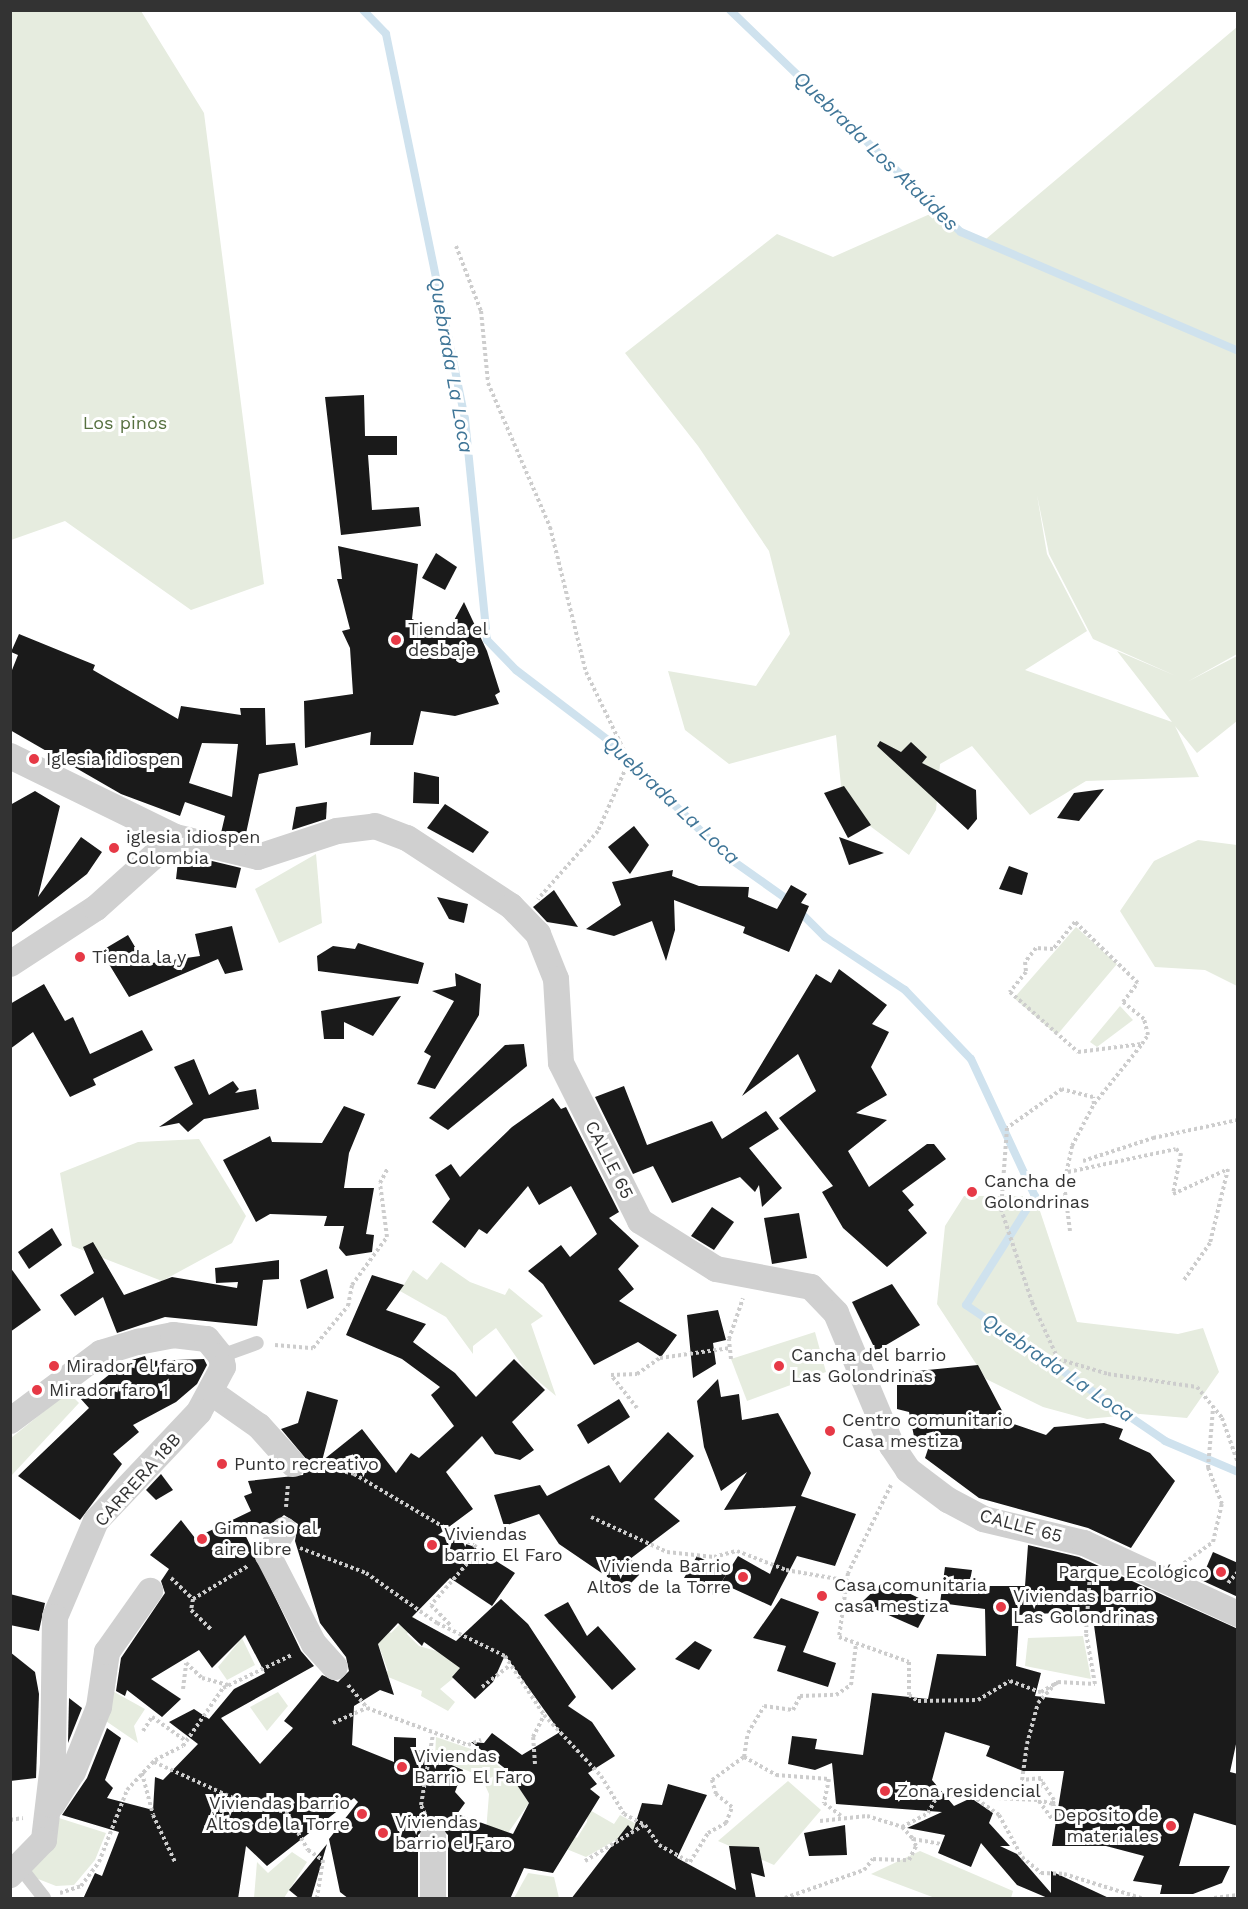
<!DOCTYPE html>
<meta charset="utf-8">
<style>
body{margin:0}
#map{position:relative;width:1248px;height:1909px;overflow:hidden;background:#fff;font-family:"Work Sans",sans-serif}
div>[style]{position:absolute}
.green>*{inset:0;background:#e6ecdf}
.stream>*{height:8px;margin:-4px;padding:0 4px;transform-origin:4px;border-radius:4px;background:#cfe2ee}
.building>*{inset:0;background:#1a1a1a}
.path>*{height:4px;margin-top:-2px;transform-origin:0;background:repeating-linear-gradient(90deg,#cdcdcd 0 3px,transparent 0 6px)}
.service>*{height:14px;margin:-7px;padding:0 7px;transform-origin:7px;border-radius:7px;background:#d0d0d0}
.minor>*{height:26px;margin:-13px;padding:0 13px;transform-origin:13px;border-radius:13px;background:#d0d0d0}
.dots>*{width:16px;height:16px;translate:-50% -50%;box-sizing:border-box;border:3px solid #fff;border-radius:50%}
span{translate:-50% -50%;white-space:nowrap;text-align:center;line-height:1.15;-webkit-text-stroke:6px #fff;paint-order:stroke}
.park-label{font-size:18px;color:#56703f}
.poi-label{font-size:18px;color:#333}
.left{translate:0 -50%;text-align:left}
.right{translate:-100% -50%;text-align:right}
.street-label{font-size:18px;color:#333}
.water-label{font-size:20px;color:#3f7597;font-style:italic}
.frame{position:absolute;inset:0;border:12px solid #333;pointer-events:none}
</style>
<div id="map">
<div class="green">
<div style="clip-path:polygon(10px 11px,141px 11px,204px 113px,264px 584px,191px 610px,65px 521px,11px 540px)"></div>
<div style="clip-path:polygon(evenodd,1237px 27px,1237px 654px,1187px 682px,1237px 656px,1237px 721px,1197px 753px,1175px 726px,1199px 777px,1086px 781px,1030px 815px,972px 746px,940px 764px,936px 810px,909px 855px,843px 806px,836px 735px,729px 764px,685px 730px,668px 671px,756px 686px,790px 634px,769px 551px,698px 446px,625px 353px,777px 234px,833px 257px,930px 214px,980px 244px,1237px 27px,1037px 495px,1049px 554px,1093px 639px,1176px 676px,1117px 651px,1172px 722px,1025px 670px,1087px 631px,1047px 554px,1037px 495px)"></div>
<div style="clip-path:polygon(1198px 840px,1237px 845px,1237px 986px,1205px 970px,1155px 967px,1120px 911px,1154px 861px)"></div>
<div style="clip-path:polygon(316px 854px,322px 923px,279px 943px,255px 889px)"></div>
<div style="clip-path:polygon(1076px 927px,1117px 964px,1057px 1035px,1014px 998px)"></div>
<div style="clip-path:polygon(1120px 1006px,1133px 1020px,1097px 1047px,1090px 1042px)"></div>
<div style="clip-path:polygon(199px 1139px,246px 1216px,232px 1243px,162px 1281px,72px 1246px,60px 1173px,138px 1142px)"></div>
<div style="clip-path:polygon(964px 1196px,1035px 1196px,1077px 1322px,1178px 1334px,1203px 1328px,1219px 1372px,1187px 1418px,1140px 1414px,1087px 1419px,1043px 1407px,986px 1379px,937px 1304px,945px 1226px)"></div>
<div style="clip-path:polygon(441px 1262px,470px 1282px,505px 1295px,509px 1288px,543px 1316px,531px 1324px,556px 1396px,526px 1371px,496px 1328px,473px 1346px,473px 1354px,446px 1317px,400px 1291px,413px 1270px,427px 1280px)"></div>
<div style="clip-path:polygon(815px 1332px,826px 1372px,747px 1401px,731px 1359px)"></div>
<div style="clip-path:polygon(68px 1392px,79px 1403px,11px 1476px,11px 1438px)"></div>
<div style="clip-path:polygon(410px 1614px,416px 1619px,407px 1634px,419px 1646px,464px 1659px,462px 1671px,440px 1689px,455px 1702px,448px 1711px,421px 1696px,422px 1691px,381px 1674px,388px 1671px,368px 1616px,391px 1633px)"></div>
<div style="clip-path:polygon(1083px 1636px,1091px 1679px,1025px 1666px,1028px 1638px)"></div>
<div style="clip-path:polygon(242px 1638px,255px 1665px,227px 1680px,218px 1667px)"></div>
<div style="clip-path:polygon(107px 1688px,145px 1709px,134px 1726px,138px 1743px,100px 1717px)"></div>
<div style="clip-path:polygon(278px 1692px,288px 1706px,267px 1731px,250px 1707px)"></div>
<div style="clip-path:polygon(436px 1737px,477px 1751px,509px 1773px,529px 1803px,508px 1833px,486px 1832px,489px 1794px,481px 1776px,435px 1758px)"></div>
<div style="clip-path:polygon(788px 1781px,821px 1810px,774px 1865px,718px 1841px)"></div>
<div style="clip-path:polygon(588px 1809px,614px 1824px,620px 1815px,640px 1826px,586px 1857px,564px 1848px,569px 1832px,577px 1838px,587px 1822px)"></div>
<div style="clip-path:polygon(59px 1818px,106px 1833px,95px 1860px,74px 1885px,56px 1886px,28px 1875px,55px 1840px)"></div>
<div style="clip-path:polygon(920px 1851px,1013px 1891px,1011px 1898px,935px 1898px,871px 1874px)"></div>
<div style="clip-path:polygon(292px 1852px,307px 1862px,284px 1898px,254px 1898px,257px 1862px,268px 1873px)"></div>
<div style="clip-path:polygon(528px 1873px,554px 1877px,559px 1898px,514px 1898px)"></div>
</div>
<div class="stream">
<div style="left:363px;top:10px;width:33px;rotate:46deg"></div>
<div style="left:386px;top:34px;width:393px;rotate:78.4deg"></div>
<div style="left:465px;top:419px;width:222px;rotate:84.3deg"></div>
<div style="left:487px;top:640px;width:42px;rotate:46deg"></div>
<div style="left:516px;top:670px;width:122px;rotate:37.3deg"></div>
<div style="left:613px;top:744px;width:159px;rotate:44.7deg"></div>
<div style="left:726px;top:856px;width:80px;rotate:35.3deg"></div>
<div style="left:730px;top:10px;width:320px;rotate:43.9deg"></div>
<div style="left:961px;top:232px;width:301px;rotate:23.2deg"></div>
<div style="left:799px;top:911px;width:37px;rotate:45deg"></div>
<div style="left:825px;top:937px;width:96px;rotate:33.5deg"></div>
<div style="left:905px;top:990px;width:95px;rotate:46.3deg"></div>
<div style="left:971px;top:1059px;width:151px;rotate:65deg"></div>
<div style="left:1035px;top:1196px;width:129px;rotate:122.3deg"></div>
<div style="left:966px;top:1305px;width:241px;rotate:34.3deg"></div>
<div style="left:1165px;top:1441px;width:79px;rotate:23deg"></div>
</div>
<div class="building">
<div style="clip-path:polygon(364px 395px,365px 436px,397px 436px,397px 455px,368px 455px,372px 510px,419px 507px,421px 526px,341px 535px,325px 397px)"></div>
<div style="clip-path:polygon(338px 546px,418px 564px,412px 619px,446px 635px,464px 602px,487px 651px,500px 692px,495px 695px,499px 704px,455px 716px,421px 711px,413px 745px,370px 745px,371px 732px,305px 748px,304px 701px,353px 694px,350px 648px,342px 631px,350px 629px,337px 579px,342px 579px)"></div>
<div style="clip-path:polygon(436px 553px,457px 567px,445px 590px,422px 578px)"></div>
<div style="clip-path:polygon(evenodd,19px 634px,95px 665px,93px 670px,178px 719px,181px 706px,241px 715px,240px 708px,265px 708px,266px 745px,295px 743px,298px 765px,259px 774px,245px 838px,221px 833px,225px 816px,185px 802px,180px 816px,121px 794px,10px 730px,10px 675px,18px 655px,11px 652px,19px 634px,202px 743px,238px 744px,232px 797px,189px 783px,202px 743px)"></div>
<div style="clip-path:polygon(880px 741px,901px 752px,911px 742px,927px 757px,922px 763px,976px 790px,977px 819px,968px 830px,877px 746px)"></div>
<div style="clip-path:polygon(414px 772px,439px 777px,439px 804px,413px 803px)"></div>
<div style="clip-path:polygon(844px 786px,871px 825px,848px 838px,824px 793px)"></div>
<div style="clip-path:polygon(1104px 789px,1079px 821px,1057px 818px,1074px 793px)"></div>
<div style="clip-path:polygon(35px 791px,60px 806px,38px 897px,81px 837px,102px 852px,87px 874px,10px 934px,10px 805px)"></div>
<div style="clip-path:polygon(327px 802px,326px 819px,292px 830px,296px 807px)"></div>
<div style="clip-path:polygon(445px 804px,489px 832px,473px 853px,427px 828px)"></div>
<div style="clip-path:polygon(634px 826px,649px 845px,630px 874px,608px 847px)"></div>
<div style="clip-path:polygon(839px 837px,884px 853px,849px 865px)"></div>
<div style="clip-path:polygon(179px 853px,241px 868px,236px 888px,176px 879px)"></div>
<div style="clip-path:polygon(1009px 866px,1028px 873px,1022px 895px,999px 889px)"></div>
<div style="clip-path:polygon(673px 870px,672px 876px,699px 886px,749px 887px,748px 897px,777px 909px,791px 885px,807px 894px,801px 903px,809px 906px,789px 952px,743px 933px,745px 927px,674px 900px,675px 930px,666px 961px,652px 921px,614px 936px,586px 929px,621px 905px,612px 882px)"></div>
<div style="clip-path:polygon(554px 890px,578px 927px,547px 922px,533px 907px)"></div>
<div style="clip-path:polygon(437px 897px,468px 904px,464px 923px,449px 919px)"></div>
<div style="clip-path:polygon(232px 926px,243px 970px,225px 974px,218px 959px,129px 997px,101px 951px,128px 935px,145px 964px,200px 956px,195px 934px)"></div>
<div style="clip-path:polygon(358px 943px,424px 963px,418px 984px,318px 971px,317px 956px,333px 946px,355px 949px)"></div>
<div style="clip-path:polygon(839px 969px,887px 1005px,872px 1024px,889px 1032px,871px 1067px,887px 1095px,856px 1113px,887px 1120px,848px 1151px,869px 1187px,927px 1144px,934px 1144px,946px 1159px,902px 1191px,914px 1205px,908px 1210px,927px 1233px,887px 1267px,843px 1228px,822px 1192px,833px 1186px,779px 1118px,816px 1091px,798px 1054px,742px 1096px,816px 974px,831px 983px)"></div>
<div style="clip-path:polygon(455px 973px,481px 984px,479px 1015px,435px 1089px,417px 1084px,431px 1056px,424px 1052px,454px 1001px,432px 991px,456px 986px)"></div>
<div style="clip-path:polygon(44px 984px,65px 1021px,73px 1017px,90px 1054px,142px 1030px,153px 1050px,93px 1079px,96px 1085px,70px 1097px,33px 1032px,10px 1049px,10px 1004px)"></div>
<div style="clip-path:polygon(401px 996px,373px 1036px,344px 1022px,344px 1039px,324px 1039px,321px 1011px)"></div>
<div style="clip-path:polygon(524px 1044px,527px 1066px,448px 1130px,429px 1118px,505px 1045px)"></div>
<div style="clip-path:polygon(194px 1059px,209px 1095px,233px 1081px,239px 1089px,235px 1093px,256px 1089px,259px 1109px,204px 1119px,188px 1132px,179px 1123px,159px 1127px,193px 1104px,174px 1067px)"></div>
<div style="clip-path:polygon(624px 1086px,647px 1145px,712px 1121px,722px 1139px,766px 1111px,779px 1129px,749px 1148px,782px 1188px,762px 1207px,759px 1185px,755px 1192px,740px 1177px,672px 1203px,653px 1166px,633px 1174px,595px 1097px)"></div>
<div style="clip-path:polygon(553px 1098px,561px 1109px,566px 1107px,619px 1212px,609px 1218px,639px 1246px,618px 1269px,634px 1289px,619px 1301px,677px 1335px,661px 1357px,638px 1342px,594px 1365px,543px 1284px,528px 1271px,561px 1245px,570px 1257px,597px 1234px,571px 1186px,539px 1205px,528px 1186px,487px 1234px,479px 1229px,465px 1248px,432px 1222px,450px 1199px,435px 1175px,451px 1164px,460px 1177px,512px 1127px)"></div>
<div style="clip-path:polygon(344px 1106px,365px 1114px,349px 1153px,344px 1188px,374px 1188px,366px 1234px,374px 1235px,372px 1252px,346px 1256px,339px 1248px,344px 1226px,324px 1226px,327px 1216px,270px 1214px,256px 1222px,223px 1160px,270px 1136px,272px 1142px,322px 1143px)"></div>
<div style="clip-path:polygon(712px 1207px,734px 1222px,714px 1250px,691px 1236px)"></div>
<div style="clip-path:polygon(799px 1213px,807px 1258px,772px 1264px,764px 1218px)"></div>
<div style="clip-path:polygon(52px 1228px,62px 1245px,29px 1269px,18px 1252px)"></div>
<div style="clip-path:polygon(93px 1242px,124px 1295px,172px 1277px,237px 1288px,238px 1282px,216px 1283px,215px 1268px,279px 1260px,279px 1279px,263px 1280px,257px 1326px,165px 1317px,117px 1333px,103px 1297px,75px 1316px,60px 1295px,94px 1273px,83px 1247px)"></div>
<div style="clip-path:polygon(10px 1267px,41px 1310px,10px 1332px)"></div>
<div style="clip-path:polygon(327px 1269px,334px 1298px,307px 1309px,300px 1280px)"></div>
<div style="clip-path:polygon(evenodd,372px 1275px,404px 1285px,386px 1310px,426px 1324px,413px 1342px,455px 1373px,476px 1397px,514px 1359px,545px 1390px,512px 1422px,534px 1450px,520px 1460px,495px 1454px,482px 1436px,446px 1472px,473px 1509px,438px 1535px,472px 1546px,515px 1573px,492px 1606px,450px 1578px,412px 1617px,456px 1641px,501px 1599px,528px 1624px,576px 1697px,568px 1706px,592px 1722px,615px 1756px,588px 1773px,597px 1784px,590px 1789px,600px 1797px,553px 1873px,524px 1868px,510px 1899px,448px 1899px,448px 1835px,434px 1821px,418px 1835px,418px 1899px,349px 1899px,340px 1892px,329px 1839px,358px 1802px,354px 1798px,267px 1866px,246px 1846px,238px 1899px,83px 1899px,95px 1873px,102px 1876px,119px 1832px,62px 1815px,87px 1778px,107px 1728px,121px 1738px,105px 1780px,113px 1788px,107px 1798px,153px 1810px,155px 1777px,163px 1780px,198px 1744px,169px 1722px,194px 1709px,209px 1719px,234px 1689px,265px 1673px,245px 1635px,212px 1668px,199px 1650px,151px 1679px,181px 1699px,162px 1717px,127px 1690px,125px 1696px,116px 1691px,121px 1658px,165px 1593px,161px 1581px,169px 1569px,150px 1555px,181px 1520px,195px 1538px,251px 1511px,244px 1496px,252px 1493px,248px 1481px,303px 1475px,307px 1460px,281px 1429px,298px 1423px,307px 1391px,338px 1400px,322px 1461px,362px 1429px,396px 1473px,411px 1453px,419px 1458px,454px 1426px,431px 1395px,440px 1387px,402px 1359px,346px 1335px,372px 1275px,284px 1515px,298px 1524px,295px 1541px,320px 1623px,346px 1657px,349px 1671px,338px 1682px,322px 1675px,284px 1721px,293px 1728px,260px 1764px,221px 1718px,314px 1666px,301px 1651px,239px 1522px,265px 1531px,284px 1515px,372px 1275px,398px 1623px,422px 1646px,424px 1642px,460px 1668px,452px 1677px,475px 1699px,493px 1682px,505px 1655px,560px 1732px,522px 1755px,492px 1733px,484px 1743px,471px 1742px,507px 1770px,529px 1803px,513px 1834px,457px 1814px,465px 1803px,455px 1792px,463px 1770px,416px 1749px,416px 1738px,394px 1737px,394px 1762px,352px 1745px,354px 1706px,380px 1690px,394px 1695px,378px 1644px,398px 1623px)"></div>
<div style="clip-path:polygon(892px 1284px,920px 1325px,876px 1351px,852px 1302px)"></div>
<div style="clip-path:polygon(718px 1310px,726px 1340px,713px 1343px,716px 1364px,693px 1378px,687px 1315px)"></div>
<div style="clip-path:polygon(145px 1356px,147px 1361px,204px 1359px,207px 1365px,197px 1384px,176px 1402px,133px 1425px,139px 1432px,113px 1454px,122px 1464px,80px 1520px,18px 1476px,89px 1408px,80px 1398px,115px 1370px,112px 1366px)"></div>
<div style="clip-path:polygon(978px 1365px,1008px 1422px,1046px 1435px,1054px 1427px,1104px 1423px,1123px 1429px,1119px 1439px,1150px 1453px,1175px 1481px,1131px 1548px,1088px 1528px,979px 1498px,925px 1458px,929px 1446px,916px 1446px,909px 1412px,897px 1409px,897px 1373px)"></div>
<div style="clip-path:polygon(718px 1379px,721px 1397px,739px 1394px,742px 1420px,778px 1413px,811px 1473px,801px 1496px,856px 1514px,835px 1566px,797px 1556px,771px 1606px,721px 1583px,738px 1556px,770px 1574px,796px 1506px,724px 1510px,747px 1472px,721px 1491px,704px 1447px,697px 1401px)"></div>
<div style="clip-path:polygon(619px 1399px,630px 1417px,588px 1444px,577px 1425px)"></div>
<div style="clip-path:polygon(668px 1432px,694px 1456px,654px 1499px,680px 1521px,630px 1559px,644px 1570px,625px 1589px,559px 1544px,539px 1514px,504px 1526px,494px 1495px,540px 1485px,547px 1496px,609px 1465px,620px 1483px)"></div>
<div style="clip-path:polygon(161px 1474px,173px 1490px,156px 1500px,146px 1490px)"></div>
<div style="clip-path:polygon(evenodd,1028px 1545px,1079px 1557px,1238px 1629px,1238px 1735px,1230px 1772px,1238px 1774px,1238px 1826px,1194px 1813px,1179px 1866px,1230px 1866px,1222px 1883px,1193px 1894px,1160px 1894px,1162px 1885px,1133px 1881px,1144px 1856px,1106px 1846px,1052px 1846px,1064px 1771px,1023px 1771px,986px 1756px,990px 1746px,945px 1732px,932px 1780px,954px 1806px,971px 1798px,993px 1813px,989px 1823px,1010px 1846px,1000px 1846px,1017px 1854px,1051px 1893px,1051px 1871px,1111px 1899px,1050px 1899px,1017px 1885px,981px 1843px,971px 1867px,938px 1853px,945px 1835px,907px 1828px,942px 1812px,836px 1804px,832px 1763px,815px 1770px,788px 1764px,792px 1736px,817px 1739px,815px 1749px,863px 1755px,872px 1693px,928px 1699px,937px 1654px,986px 1656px,985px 1609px,940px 1603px,945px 1567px,972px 1570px,969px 1586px,1025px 1586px,1028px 1545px,1092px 1611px,1105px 1704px,1035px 1696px,1041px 1673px,1016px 1666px,1019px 1615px,1092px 1611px)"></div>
<div style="clip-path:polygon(1213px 1552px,1238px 1563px,1238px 1597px,1201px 1580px)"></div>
<div style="clip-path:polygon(697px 1556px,728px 1572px,713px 1595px,684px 1578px)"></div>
<div style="clip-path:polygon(884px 1581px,931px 1604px,918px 1628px,861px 1603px)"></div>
<div style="clip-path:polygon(10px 1594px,45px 1603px,39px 1631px,10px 1625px)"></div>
<div style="clip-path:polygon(781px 1598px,819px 1612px,803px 1652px,836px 1663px,828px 1687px,777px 1671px,786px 1646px,753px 1638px)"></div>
<div style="clip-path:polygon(568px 1602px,587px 1636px,598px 1626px,636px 1669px,612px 1690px,544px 1615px)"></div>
<div style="clip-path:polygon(695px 1641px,712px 1650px,699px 1670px,675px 1659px)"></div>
<div style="clip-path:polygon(10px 1652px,35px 1672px,39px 1694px,36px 1778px,10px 1781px)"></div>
<div style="clip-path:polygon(69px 1698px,82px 1708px,68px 1743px)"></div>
<div style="clip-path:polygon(668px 1784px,707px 1795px,677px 1858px,736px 1890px,729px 1846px,759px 1847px,765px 1877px,751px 1873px,756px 1899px,571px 1899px,628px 1825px,633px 1831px,642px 1803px,662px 1805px)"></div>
<div style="clip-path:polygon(845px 1825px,847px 1855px,809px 1856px,804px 1833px)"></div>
<div style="clip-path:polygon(327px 1844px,311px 1899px,300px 1899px,289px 1890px)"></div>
</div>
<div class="path">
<div style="left:456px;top:246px;width:70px;rotate:69deg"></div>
<div style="left:481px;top:311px;width:72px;rotate:84.4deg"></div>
<div style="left:488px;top:383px;width:157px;rotate:66.7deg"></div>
<div style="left:550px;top:527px;width:149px;rotate:76.1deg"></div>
<div style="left:586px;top:672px;width:99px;rotate:64.2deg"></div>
<div style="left:629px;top:761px;width:77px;rotate:113.9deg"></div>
<div style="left:598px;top:831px;width:91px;rotate:131.4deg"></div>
<div style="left:1094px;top:1104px;width:7px;rotate:-98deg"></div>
<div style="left:1093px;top:1097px;width:32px;rotate:-166deg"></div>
<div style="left:1062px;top:1089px;width:67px;rotate:144.7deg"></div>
<div style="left:1007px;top:1128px;width:81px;rotate:94.2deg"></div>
<div style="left:1001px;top:1209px;width:98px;rotate:71.6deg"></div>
<div style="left:1032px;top:1302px;width:63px;rotate:65.5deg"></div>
<div style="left:1058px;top:1359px;width:52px;rotate:16.7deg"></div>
<div style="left:1108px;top:1374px;width:90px;rotate:8.3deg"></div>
<div style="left:1197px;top:1387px;width:40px;rotate:51deg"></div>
<div style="left:1222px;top:1418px;width:48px;rotate:70.4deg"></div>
<div style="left:1083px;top:1161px;width:74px;rotate:-18.2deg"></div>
<div style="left:1153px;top:1138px;width:87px;rotate:-12deg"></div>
<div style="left:1068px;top:1172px;width:110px;rotate:-12deg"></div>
<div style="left:1176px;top:1149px;width:6px;rotate:39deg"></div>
<div style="left:1181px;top:1153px;width:42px;rotate:101deg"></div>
<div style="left:1173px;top:1194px;width:60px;rotate:-24.4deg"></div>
<div style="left:1228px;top:1169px;width:76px;rotate:103.7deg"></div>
<div style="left:1210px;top:1243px;width:45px;rotate:125.1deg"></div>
<div style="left:1070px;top:1231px;width:47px;rotate:-97.3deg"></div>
<div style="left:1064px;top:1184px;width:39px;rotate:-78deg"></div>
<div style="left:1072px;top:1146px;width:47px;rotate:-62.4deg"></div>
<div style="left:1094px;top:1104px;width:77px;rotate:-51.3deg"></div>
<div style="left:1142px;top:1044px;width:11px;rotate:-56deg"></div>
<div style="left:1148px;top:1035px;width:16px;rotate:-104deg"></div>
<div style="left:1144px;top:1019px;width:27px;rotate:-141deg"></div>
<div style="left:1123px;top:1002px;width:24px;rotate:-52deg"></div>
<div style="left:1138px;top:983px;width:88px;rotate:-135.9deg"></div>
<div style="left:1075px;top:922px;width:35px;rotate:129deg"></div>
<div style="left:1053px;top:949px;width:17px;rotate:-177deg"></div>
<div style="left:1036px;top:948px;width:18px;rotate:128deg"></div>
<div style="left:1025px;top:962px;width:10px;rotate:84deg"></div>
<div style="left:1026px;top:972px;width:26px;rotate:129deg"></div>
<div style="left:1010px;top:992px;width:91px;rotate:41.4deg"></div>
<div style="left:1078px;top:1052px;width:64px;rotate:-7.1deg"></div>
<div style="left:275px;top:1345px;width:38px;rotate:5deg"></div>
<div style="left:313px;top:1348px;width:55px;rotate:-50.2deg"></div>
<div style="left:348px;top:1306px;width:21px;rotate:-79deg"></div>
<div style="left:352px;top:1285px;width:59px;rotate:-53.9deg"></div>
<div style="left:387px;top:1237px;width:54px;rotate:-97.4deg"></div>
<div style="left:380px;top:1183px;width:17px;rotate:-62deg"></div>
<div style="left:731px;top:1359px;width:20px;rotate:-96deg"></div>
<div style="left:729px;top:1339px;width:43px;rotate:-71.1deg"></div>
<div style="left:637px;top:1408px;width:42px;rotate:-128.2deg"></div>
<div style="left:611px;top:1375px;width:26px;rotate:-2deg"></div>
<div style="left:637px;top:1374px;width:28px;rotate:-35deg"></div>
<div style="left:660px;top:1358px;width:71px;rotate:-8.1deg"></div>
<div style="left:316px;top:1465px;width:39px;rotate:13deg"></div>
<div style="left:354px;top:1474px;width:139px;rotate:30.6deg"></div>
<div style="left:474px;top:1545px;width:7px;rotate:45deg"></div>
<div style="left:479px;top:1550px;width:73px;rotate:131.1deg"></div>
<div style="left:431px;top:1605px;width:30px;rotate:46deg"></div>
<div style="left:891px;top:1485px;width:98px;rotate:116deg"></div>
<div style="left:848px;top:1573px;width:65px;rotate:98deg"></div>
<div style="left:839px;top:1637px;width:74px;rotate:19.7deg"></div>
<div style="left:909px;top:1662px;width:33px;rotate:90deg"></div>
<div style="left:909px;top:1695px;width:11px;rotate:34deg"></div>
<div style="left:918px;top:1701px;width:60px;rotate:-1deg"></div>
<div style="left:978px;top:1700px;width:37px;rotate:-31deg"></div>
<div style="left:1010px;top:1681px;width:33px;rotate:20deg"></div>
<div style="left:1041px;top:1692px;width:20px;rotate:-30deg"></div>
<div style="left:1058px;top:1682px;width:37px;rotate:3deg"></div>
<div style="left:1095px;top:1684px;width:52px;rotate:-100deg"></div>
<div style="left:1086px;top:1633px;width:60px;rotate:-86.2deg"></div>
<div style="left:286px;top:1507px;width:22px;rotate:-85deg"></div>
<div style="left:591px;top:1517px;width:84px;rotate:24.7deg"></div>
<div style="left:667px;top:1552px;width:47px;rotate:6.1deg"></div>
<div style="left:714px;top:1557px;width:24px;rotate:-15deg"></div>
<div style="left:737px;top:1551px;width:53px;rotate:21.2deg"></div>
<div style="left:786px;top:1570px;width:64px;rotate:9.9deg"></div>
<div style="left:300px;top:1548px;width:71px;rotate:20.7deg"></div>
<div style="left:366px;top:1573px;width:87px;rotate:35.2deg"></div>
<div style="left:437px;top:1623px;width:76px;rotate:25.9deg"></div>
<div style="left:505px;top:1656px;width:71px;rotate:56.5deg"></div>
<div style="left:544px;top:1715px;width:83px;rotate:46.9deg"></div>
<div style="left:601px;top:1776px;width:44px;rotate:58.8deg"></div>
<div style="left:624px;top:1814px;width:24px;rotate:28deg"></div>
<div style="left:645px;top:1825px;width:24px;rotate:55deg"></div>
<div style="left:659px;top:1845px;width:35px;rotate:29deg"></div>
<div style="left:690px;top:1862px;width:34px;rotate:-58deg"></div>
<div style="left:708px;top:1833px;width:21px;rotate:-29deg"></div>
<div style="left:726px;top:1823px;width:17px;rotate:-69deg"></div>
<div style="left:732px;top:1807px;width:21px;rotate:-141deg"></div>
<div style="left:716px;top:1794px;width:15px;rotate:-106deg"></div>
<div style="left:712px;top:1780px;width:39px;rotate:-36deg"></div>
<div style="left:744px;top:1757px;width:37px;rotate:29deg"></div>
<div style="left:776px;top:1775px;width:53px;rotate:4.3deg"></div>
<div style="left:829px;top:1779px;width:25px;rotate:102deg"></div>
<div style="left:824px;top:1803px;width:21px;rotate:37deg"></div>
<div style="left:1184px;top:1563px;width:36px;rotate:-36deg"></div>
<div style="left:1213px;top:1542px;width:39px;rotate:-77deg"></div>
<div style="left:1222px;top:1504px;width:39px;rotate:-111deg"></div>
<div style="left:1208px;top:1468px;width:60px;rotate:-85.2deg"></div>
<div style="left:171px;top:1578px;width:30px;rotate:44deg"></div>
<div style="left:193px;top:1599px;width:64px;rotate:-31deg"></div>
<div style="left:1228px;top:1583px;width:15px;rotate:-48deg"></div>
<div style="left:193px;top:1599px;width:11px;rotate:100deg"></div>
<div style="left:191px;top:1610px;width:28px;rotate:44deg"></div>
<div style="left:348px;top:1685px;width:30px;rotate:50deg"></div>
<div style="left:482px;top:1687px;width:34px;rotate:-38deg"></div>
<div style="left:183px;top:1689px;width:26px;rotate:-83deg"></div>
<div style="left:186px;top:1663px;width:22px;rotate:43deg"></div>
<div style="left:202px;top:1678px;width:27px;rotate:15deg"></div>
<div style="left:333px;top:1723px;width:37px;rotate:-24deg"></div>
<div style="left:367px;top:1708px;width:108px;rotate:20.1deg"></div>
<div style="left:468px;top:1745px;width:14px;rotate:-21deg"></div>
<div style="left:143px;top:1731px;width:17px;rotate:-57deg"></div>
<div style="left:152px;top:1717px;width:42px;rotate:35.2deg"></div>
<div style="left:744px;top:1757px;width:24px;rotate:-81deg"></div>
<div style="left:748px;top:1733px;width:31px;rotate:-59deg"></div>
<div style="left:764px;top:1706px;width:29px;rotate:8deg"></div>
<div style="left:793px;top:1710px;width:16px;rotate:-63deg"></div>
<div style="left:800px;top:1696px;width:36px;rotate:-2deg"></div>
<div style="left:836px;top:1695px;width:18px;rotate:-34deg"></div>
<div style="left:851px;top:1685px;width:41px;rotate:-83deg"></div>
<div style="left:154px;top:1762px;width:99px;rotate:24.5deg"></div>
<div style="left:244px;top:1803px;width:43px;rotate:12.1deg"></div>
<div style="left:286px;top:1812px;width:44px;rotate:59.9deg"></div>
<div style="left:308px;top:1850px;width:18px;rotate:34deg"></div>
<div style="left:323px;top:1860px;width:38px;rotate:99deg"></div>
<div style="left:535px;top:1764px;width:27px;rotate:-94deg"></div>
<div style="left:533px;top:1737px;width:25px;rotate:-63deg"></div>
<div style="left:142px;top:1773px;width:43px;rotate:75.3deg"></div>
<div style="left:153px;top:1815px;width:52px;rotate:64.9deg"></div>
<div style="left:972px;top:1796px;width:33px;rotate:35deg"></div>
<div style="left:999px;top:1815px;width:48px;rotate:61.3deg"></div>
<div style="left:1022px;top:1857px;width:25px;rotate:40deg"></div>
<div style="left:1041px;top:1873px;width:23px;rotate:2deg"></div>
<div style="left:1064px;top:1874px;width:81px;rotate:17.3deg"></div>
<div style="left:1038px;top:1800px;width:16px;rotate:15deg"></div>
<div style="left:1053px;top:1804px;width:4px;rotate:-76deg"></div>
<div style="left:1054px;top:1800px;width:24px;rotate:-123deg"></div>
<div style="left:1039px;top:1801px;width:22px;rotate:54deg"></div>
<div style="left:1053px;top:1804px;width:16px;rotate:68deg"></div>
<div style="left:425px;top:1814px;width:10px;rotate:-114deg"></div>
<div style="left:421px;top:1805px;width:72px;rotate:-80.4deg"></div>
<div style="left:10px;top:1820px;width:13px;rotate:-9deg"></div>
<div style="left:820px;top:1821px;width:47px;rotate:-6.1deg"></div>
<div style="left:867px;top:1816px;width:37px;rotate:17deg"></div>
<div style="left:902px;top:1827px;width:16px;rotate:47deg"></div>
<div style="left:204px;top:1827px;width:11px;rotate:15deg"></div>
<div style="left:215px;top:1830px;width:35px;rotate:-68deg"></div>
<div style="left:902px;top:1827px;width:30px;rotate:-28deg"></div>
<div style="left:928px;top:1813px;width:21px;rotate:-61deg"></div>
<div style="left:938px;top:1795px;width:100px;rotate:2.9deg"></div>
<div style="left:1038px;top:1800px;width:22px;rotate:-82deg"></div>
<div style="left:1041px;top:1778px;width:19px;rotate:174deg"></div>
<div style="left:1022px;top:1780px;width:36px;rotate:-82deg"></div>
<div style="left:1027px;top:1744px;width:42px;rotate:-75deg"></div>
<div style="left:1038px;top:1703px;width:28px;rotate:-48deg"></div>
<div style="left:585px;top:1861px;width:69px;rotate:-31.4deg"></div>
<div style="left:60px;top:1893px;width:22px;rotate:-18deg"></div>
<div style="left:81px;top:1886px;width:30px;rotate:-53deg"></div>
<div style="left:99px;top:1862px;width:77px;rotate:-68.7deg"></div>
<div style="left:127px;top:1790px;width:41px;rotate:-47deg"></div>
<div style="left:155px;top:1760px;width:31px;rotate:-27deg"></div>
<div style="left:183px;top:1746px;width:70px;rotate:-55.4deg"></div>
<div style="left:223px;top:1688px;width:76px;rotate:-25.6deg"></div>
<div style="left:785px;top:1898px;width:84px;rotate:-19.5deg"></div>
<div style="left:864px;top:1870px;width:14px;rotate:-51deg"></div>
<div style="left:873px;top:1859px;width:36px;rotate:2deg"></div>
<div style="left:909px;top:1860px;width:16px;rotate:-63deg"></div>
<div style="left:916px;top:1846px;width:8px;rotate:-113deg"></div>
<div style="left:913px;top:1839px;width:28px;rotate:10deg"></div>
<div style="left:1214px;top:1898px;width:24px;rotate:-7deg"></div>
</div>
<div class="service">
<div style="left:221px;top:1356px;width:38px;rotate:-20deg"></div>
<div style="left:20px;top:1867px;width:39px;rotate:52deg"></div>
</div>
<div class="minor">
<div style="left:10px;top:756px;width:184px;rotate:26.1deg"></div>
<div style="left:175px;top:837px;width:85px;rotate:13.5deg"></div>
<div style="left:258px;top:857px;width:83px;rotate:-18.2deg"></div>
<div style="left:337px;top:831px;width:38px;rotate:-7deg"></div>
<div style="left:375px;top:826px;width:34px;rotate:21deg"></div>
<div style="left:407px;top:838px;width:124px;rotate:33.2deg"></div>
<div style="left:511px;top:906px;width:39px;rotate:46deg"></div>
<div style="left:538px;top:934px;width:48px;rotate:68.2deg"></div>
<div style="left:556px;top:979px;width:84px;rotate:86.6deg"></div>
<div style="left:561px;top:1063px;width:177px;rotate:63.4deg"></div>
<div style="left:640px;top:1221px;width:90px;rotate:32.3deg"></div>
<div style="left:716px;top:1269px;width:97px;rotate:10.7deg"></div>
<div style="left:811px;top:1287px;width:36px;rotate:46deg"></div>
<div style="left:836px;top:1313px;width:144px;rotate:67.2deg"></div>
<div style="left:892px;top:1446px;width:29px;rotate:56deg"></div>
<div style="left:908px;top:1470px;width:50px;rotate:36.9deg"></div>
<div style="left:948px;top:1500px;width:40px;rotate:28deg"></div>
<div style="left:983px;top:1519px;width:104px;rotate:13.4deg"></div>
<div style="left:1084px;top:1543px;width:170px;rotate:24.8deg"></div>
<div style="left:10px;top:964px;width:103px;rotate:-33.1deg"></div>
<div style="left:96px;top:908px;width:106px;rotate:-41.9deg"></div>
<div style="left:212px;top:1393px;width:57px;rotate:35.1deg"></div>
<div style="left:259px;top:1426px;width:51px;rotate:48.2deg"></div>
<div style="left:10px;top:1421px;width:114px;rotate:-36.8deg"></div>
<div style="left:101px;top:1353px;width:39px;rotate:-17deg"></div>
<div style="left:138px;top:1342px;width:36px;rotate:-11deg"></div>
<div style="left:173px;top:1335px;width:34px;rotate:7deg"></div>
<div style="left:207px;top:1339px;width:22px;rotate:51deg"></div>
<div style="left:221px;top:1356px;width:11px;rotate:80deg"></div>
<div style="left:223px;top:1367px;width:51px;rotate:118.1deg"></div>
<div style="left:199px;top:1412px;width:150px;rotate:133.4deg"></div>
<div style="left:96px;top:1521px;width:104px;rotate:113.1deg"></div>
<div style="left:55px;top:1617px;width:147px;rotate:90.8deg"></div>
<div style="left:53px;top:1764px;width:77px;rotate:96.8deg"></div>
<div style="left:44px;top:1840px;width:49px;rotate:134.2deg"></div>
<div style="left:284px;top:1530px;width:30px;rotate:123deg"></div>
<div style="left:268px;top:1555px;width:100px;rotate:62.7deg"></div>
<div style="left:314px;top:1644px;width:31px;rotate:48deg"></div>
<div style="left:52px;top:1805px;width:39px;rotate:-58deg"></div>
<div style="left:73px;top:1772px;width:70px;rotate:-68.2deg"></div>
<div style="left:99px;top:1707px;width:56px;rotate:-81.7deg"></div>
<div style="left:107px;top:1652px;width:75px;rotate:-54.8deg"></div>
<div style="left:433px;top:1898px;width:62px;rotate:-90deg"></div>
</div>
<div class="dots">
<div style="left:396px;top:640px;background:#e63946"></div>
<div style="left:34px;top:759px;background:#e63946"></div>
<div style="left:114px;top:848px;background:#e63946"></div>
<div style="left:80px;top:957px;background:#e63946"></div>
<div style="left:972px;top:1192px;background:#e63946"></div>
<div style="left:54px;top:1366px;background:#e63946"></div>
<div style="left:779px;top:1366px;background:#e63946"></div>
<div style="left:37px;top:1390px;background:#e63946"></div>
<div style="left:830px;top:1431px;background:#e63946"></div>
<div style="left:222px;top:1464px;background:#e63946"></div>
<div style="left:202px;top:1539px;background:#e63946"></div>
<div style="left:432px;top:1545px;background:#e63946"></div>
<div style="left:1221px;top:1572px;background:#e63946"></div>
<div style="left:743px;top:1577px;background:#e63946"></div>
<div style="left:822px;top:1596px;background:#e63946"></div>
<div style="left:1001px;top:1607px;background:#e63946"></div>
<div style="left:402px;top:1767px;background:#e63946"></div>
<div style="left:885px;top:1791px;background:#e63946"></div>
<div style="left:362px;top:1814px;background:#e63946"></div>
<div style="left:1171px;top:1826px;background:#e63946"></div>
<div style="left:383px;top:1833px;background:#e63946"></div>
</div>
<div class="park-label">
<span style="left:125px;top:423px">Los pinos</span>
</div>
<div class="poi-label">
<span class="left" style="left:408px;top:640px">Tienda el<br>desbaje</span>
<span class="left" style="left:46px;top:759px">Iglesia idiospen</span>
<span class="left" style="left:126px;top:848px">iglesia idiospen<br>Colombia</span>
<span class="left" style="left:92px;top:957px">Tienda la y</span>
<span class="left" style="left:984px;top:1192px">Cancha de<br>Golondrinas</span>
<span class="left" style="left:791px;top:1366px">Cancha del barrio<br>Las Golondrinas</span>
<span class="left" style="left:66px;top:1366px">Mirador el faro</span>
<span class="left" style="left:49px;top:1390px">Mirador faro 1</span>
<span class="left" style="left:842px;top:1431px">Centro comunitario<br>Casa mestiza</span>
<span class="left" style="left:234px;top:1464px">Punto recreativo</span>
<span class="left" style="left:214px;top:1539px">Gimnasio al<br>aire libre</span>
<span class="left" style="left:444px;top:1545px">Viviendas<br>barrio El Faro</span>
<span class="right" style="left:731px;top:1577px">Vivienda Barrio<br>Altos de la Torre</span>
<span class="right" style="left:1209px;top:1572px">Parque Ecológico</span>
<span class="left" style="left:834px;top:1596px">Casa comunitaria<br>casa mestiza</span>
<span class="left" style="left:1013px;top:1607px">Viviendas barrio<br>Las Golondrinas</span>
<span class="left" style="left:414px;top:1767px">Viviendas<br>Barrio El Faro</span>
<span class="left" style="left:897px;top:1791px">Zona residencial</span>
<span class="right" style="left:350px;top:1814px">Viviendas barrio<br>Altos de la Torre</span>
<span class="right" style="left:1159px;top:1826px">Deposito de<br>materiales</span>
<span class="left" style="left:395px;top:1833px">Viviendas<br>barrio el Faro</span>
</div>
<div class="street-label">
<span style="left:609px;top:1160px;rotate:63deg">CALLE 65</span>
<span style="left:138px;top:1480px;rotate:-48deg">CARRERA 18B</span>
<span style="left:1021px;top:1526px;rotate:15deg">CALLE 65</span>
</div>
<div class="water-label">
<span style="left:876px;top:151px;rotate:44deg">Quebrada Los Ataúdes</span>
<span style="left:451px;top:365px;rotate:80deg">Quebrada La Loca</span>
<span style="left:671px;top:800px;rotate:43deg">Quebrada La Loca</span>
<span style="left:1058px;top:1368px;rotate:34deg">Quebrada La Loca</span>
</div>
<div class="frame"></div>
</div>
